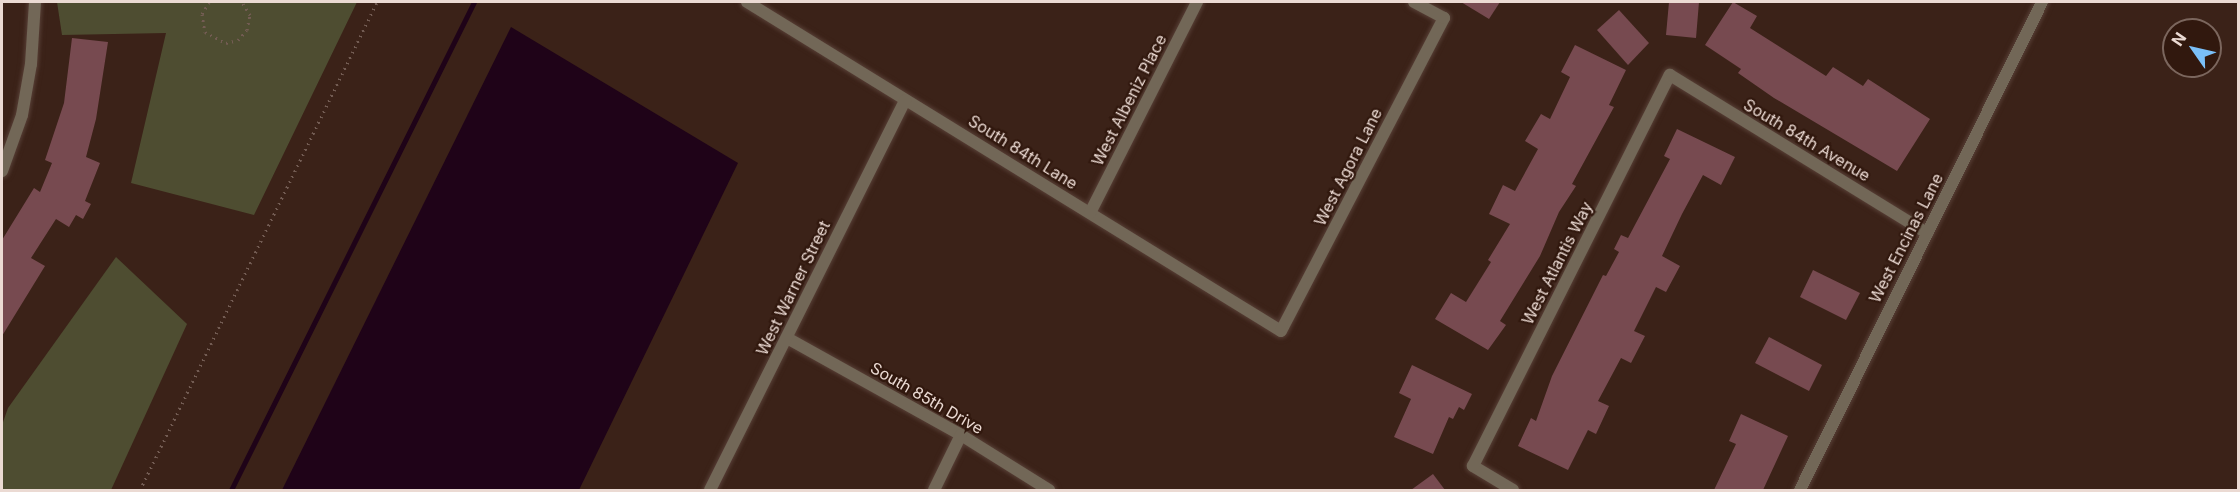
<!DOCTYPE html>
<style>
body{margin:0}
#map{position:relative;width:2240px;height:492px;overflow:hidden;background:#3b2218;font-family:Inter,sans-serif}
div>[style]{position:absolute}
.green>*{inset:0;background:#4e4d31}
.water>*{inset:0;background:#1f0318}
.stream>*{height:5px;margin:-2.5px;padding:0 2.5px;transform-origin:2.5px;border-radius:2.5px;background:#1f0318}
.building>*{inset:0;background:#774a50}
.path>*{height:3px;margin-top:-1.5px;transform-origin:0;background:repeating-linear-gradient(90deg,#735c53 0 1.5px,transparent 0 6px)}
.roads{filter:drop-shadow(0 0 2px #573f36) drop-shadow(0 0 2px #573f36)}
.minor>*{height:12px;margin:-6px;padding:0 6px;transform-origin:6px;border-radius:6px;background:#726757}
span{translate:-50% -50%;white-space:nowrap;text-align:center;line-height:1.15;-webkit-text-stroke:4.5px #31180e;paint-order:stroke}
.street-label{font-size:16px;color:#ebdad3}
.frame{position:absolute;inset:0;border:3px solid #ebdad3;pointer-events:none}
.north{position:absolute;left:2162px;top:18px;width:60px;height:60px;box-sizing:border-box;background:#31180e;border:2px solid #7b665d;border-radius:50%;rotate:304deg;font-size:16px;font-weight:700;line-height:24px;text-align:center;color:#ebdad3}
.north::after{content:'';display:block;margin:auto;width:21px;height:27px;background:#7abff8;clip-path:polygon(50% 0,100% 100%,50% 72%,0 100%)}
</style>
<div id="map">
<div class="green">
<div style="clip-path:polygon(57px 2px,357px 2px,254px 215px,131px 183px,166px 33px,62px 35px)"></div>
<div style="clip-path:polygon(116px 257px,187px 324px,111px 490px,2px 490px,2px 425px,8px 408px)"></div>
</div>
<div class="water">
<div style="clip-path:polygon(511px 27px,738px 163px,579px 490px,282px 490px)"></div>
</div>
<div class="stream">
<div style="left:231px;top:490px;width:545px;rotate:-63.53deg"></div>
</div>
<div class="building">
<div style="clip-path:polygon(1461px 2px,1500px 2px,1489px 19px)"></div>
<div style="clip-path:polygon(1669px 2px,1699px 2px,1696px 38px,1666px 35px)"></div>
<div style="clip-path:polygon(1733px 2px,1757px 16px,1750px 28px,1826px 76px,1833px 67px,1863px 86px,1868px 79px,1930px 119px,1897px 171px,1774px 98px,1738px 73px,1741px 69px,1705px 45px)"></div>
<div style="clip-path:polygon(1619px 10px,1649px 43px,1628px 65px,1597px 30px)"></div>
<div style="clip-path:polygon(72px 38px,108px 42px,96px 119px,86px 157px,100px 163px,85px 201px,91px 204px,83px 219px,76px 215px,69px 227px,56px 219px,31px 258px,45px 266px,2px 336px,2px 240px,34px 188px,40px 192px,52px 163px,45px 160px,64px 103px)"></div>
<div style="clip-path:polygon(1575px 45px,1626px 70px,1609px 105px,1614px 107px,1572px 184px,1576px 186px,1559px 212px,1540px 256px,1500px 321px,1506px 325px,1488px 350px,1435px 319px,1451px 293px,1466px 302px,1491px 262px,1488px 260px,1510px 224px,1489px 214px,1503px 185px,1515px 191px,1538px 149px,1525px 141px,1541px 114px,1550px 119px,1570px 77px,1561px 72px)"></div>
<div style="clip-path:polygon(1677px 129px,1735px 157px,1721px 185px,1703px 175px,1682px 214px,1662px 256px,1680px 266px,1666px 292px,1656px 287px,1634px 331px,1645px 336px,1631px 363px,1621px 358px,1598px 401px,1609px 406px,1596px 434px,1588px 430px,1568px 470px,1518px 446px,1531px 418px,1536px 421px,1552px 376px,1603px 275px,1606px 276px,1619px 252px,1614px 249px,1621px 235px,1628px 238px,1670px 159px,1664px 156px)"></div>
<div style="clip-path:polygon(1813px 270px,1860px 293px,1846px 320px,1800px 297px)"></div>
<div style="clip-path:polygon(1769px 337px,1822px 365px,1809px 391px,1755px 363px)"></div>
<div style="clip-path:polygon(1412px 365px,1472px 394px,1464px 410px,1459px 407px,1453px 419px,1449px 417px,1433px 454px,1394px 437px,1411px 399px,1399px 393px)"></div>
<div style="clip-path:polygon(1741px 414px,1788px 436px,1763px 490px,1714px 490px,1736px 444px,1729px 441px)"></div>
<div style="clip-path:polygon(1433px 474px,1445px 490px,1411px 490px)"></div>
</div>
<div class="path">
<div style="left:209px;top:2px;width:14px;rotate:120deg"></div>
<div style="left:202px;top:14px;width:18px;rotate:81deg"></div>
<div style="left:205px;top:32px;width:24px;rotate:28deg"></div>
<div style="left:226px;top:43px;width:12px;rotate:-14deg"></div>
<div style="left:238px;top:40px;width:13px;rotate:-48deg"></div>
<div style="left:247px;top:30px;width:15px;rotate:-79deg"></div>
<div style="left:250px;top:15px;width:15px;rotate:-122deg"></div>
<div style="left:140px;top:490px;width:543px;rotate:-64.1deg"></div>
</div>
<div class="roads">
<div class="minor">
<div style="left:747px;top:2px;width:627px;rotate:31.64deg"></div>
<div style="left:1281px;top:331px;width:353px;rotate:-62.5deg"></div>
<div style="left:1444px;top:18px;width:34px;rotate:-152deg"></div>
<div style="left:2px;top:171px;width:59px;rotate:-70.3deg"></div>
<div style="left:22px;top:115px;width:52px;rotate:-80deg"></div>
<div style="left:31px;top:64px;width:62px;rotate:-86.3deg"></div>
<div style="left:1090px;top:213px;width:237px;rotate:-63.1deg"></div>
<div style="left:787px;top:338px;width:199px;rotate:29.1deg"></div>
<div style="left:961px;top:435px;width:104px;rotate:32deg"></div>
<div style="left:710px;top:490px;width:436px;rotate:-63.4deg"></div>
<div style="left:934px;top:490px;width:61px;rotate:-63.9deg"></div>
<div style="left:1513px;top:490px;width:47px;rotate:-149deg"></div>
<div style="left:1473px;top:466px;width:438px;rotate:-63.3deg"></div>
<div style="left:1670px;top:75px;width:302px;rotate:31.6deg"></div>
<div style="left:1800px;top:490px;width:545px;rotate:-63.62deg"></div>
</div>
</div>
<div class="street-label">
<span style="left:1129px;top:100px;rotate:-63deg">West Albeniz Place</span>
<span style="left:1807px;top:140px;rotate:31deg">South 84th Avenue</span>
<span style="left:1023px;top:152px;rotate:32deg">South 84th Lane</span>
<span style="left:1348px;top:167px;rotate:-63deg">West Agora Lane</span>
<span style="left:1906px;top:238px;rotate:-63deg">West Encinas Lane</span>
<span style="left:1557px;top:263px;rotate:-63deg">West Atlantis Way</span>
<span style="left:793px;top:288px;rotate:-64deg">West Warner Street</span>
<span style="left:927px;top:398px;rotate:30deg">South 85th Drive</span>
</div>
<div class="frame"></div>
<div class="north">N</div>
</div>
